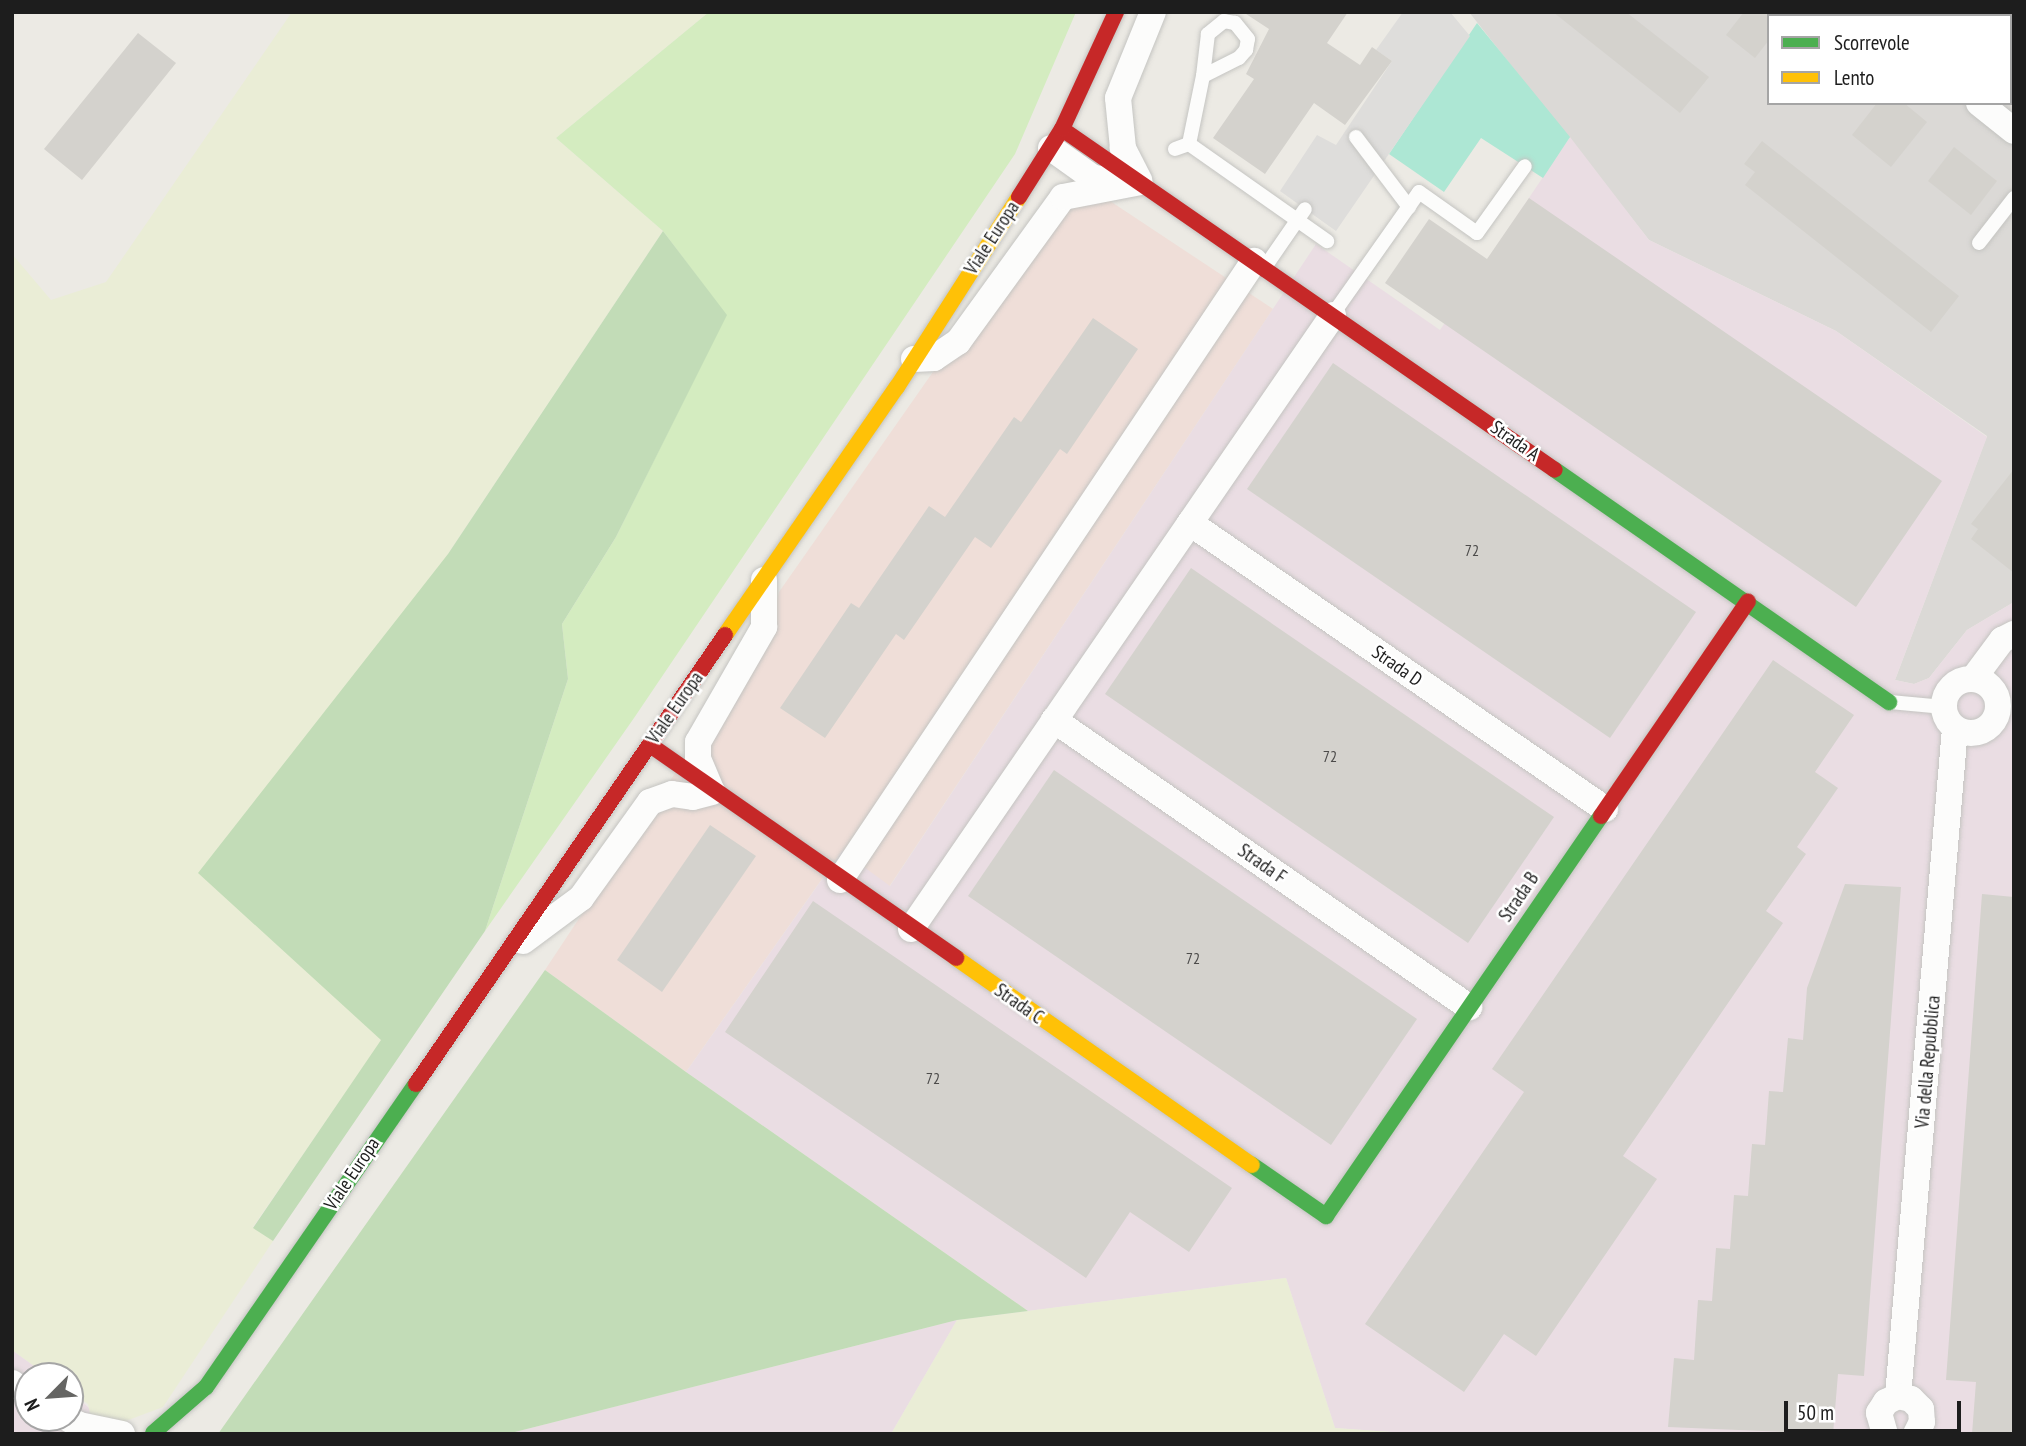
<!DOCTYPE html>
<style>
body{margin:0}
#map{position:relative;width:2026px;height:1446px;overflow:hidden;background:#eceae4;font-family:"PT Sans Narrow",sans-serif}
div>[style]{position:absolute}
.residential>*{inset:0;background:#dbd9d6}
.commercial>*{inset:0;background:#efded8}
.industrial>*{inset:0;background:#eadde3}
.farmland>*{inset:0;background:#eaedd6}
.grass>*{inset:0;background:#d4ecc0}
.forest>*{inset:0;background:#c2dcb7}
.pitch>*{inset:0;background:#ade7d4}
.parking>*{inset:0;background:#dedddb}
.building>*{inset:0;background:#d4d2cd}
.roads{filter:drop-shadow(0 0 2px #c4c4c1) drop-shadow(0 0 2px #c4c4c1)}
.lane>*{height:14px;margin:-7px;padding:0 7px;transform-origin:7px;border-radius:7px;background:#fcfcfb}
.street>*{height:26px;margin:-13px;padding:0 13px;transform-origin:13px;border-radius:13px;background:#fcfcfb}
.street>.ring{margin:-13px;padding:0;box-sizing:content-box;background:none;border:26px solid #fcfcfb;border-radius:50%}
.fast>*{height:16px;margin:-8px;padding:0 8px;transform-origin:8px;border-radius:8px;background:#4caf50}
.slow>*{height:16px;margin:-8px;padding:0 8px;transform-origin:8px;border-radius:8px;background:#ffc107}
.jam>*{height:16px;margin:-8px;padding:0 8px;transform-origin:8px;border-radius:8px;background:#c62828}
span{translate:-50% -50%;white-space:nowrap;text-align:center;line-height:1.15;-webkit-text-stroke:5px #fff;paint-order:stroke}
.number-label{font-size:16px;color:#4c4b4a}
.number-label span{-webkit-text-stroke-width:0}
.street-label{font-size:19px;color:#1d1d1d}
.frame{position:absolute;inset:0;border:14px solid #1d1d1d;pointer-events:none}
.legend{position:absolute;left:1767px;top:14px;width:245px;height:91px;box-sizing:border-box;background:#fff;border:2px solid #a5a5a5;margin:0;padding:9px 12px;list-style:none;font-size:21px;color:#1d1d1d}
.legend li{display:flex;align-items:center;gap:14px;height:35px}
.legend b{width:35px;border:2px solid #a5a5a5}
.north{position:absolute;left:14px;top:1362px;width:70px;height:70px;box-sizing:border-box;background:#fff;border:2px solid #a5a5a5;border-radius:50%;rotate:245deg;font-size:19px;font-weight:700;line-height:28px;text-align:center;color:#1d1d1d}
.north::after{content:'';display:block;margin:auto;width:24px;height:32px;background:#656563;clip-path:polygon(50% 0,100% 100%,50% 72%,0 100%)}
.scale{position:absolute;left:1784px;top:1401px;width:177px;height:32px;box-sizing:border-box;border:4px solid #1d1d1d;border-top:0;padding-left:9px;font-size:21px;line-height:24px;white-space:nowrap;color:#1d1d1d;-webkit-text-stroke:5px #fff;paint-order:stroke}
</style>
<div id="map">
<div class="residential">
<div style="clip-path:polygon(evenodd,1469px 12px,2014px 12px,2014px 602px,1967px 630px,1929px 678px,1914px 684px,1895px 680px,1987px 436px,1836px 331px,1649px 240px,1469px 12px,1769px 16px,2010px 16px,2010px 103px,1769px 103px,1769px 16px)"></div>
</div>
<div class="commercial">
<div style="clip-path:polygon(1107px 199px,1273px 309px,889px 887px,841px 852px,686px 1072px,545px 970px,771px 628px,779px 592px,935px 369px,1061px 210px)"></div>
</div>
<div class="industrial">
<div style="clip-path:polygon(1570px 137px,1649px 240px,1836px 331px,1987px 437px,1895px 680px,1914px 684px,1929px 678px,1967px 630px,2014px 602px,2014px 1434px,1419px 1434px,1335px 1428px,1286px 1278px,1028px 1311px,686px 1072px,842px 851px,890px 886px,1316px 244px,1440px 330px)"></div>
<div style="clip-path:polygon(957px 1320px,891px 1434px,507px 1434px)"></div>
<div style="clip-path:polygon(12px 1350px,48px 1376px,28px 1376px,28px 1418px,70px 1418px,70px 1391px,118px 1434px,12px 1434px)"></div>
</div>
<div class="farmland">
<div style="clip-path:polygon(292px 12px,709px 12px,556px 138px,663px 231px,448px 554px,382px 1040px,253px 1227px,273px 1241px,163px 1407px,123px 1422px,90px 1414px,88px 1404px,70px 1391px,70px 1376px,48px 1376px,12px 1350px,12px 254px,51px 300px,106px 282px)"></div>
<div style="clip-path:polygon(1286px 1278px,1335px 1428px,1419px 1434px,891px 1434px,957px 1320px)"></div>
</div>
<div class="grass">
<div style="clip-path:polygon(709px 12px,1076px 12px,1015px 154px,634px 718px,485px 931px,568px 679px,562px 624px,616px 537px,726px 315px,663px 231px,556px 138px)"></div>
</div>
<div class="forest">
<div style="clip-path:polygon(663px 231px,727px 315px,616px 537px,562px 624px,568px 679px,485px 931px,273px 1241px,253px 1228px,381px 1040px,198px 873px,448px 554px)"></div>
<div style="clip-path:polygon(545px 970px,686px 1072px,1028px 1311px,957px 1320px,507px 1434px,218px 1434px)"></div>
</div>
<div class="pitch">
<div style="clip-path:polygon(1477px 23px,1570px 137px,1543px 178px,1481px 138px,1444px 192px,1389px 154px)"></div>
</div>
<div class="parking">
<div style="clip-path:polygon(1403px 12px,1450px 12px,1470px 36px,1336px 231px,1280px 191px,1317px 135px,1336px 145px,1392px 61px,1376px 50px)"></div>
</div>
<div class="building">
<div style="clip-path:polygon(1243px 12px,1348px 12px,1327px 43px,1360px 65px,1372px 47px,1392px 61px,1345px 125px,1314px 103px,1265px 174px,1213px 138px,1254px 79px,1246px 74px,1269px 29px)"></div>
<div style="clip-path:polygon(1553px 12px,1626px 12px,1709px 77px,1680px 113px)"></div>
<div style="clip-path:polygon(1744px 12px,1769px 12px,1769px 40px,1755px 58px,1726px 35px)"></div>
<div style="clip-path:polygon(138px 33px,176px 63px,82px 180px,44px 149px)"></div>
<div style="clip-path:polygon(1877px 103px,1904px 103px,1927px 122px,1891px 167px,1852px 135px)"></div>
<div style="clip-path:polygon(1762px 141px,1959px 296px,1931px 332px,1745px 185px,1755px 172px,1744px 164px)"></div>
<div style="clip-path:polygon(1954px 147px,1997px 181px,1971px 215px,1928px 181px)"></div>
<div style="clip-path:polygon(1529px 198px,1942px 481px,1856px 607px,1385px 283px,1429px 219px,1487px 259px)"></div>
<div style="clip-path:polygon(1093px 318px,1138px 349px,1067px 454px,1060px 449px,991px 548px,975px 537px,904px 640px,896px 634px,825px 738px,780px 708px,851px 603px,859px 608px,929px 506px,945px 517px,1014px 417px,1021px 422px)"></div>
<div style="clip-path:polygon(1333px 363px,1696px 612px,1610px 738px,1247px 489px)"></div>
<div style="clip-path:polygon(2014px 469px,2014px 573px,1971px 539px,1978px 529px,1971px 524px)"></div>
<div style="clip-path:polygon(1191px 568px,1554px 817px,1468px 943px,1105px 694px)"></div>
<div style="clip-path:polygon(1773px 660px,1854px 715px,1815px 772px,1838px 788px,1797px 847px,1806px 854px,1766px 911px,1783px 923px,1623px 1156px,1657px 1179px,1536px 1356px,1504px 1334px,1464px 1392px,1365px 1324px,1524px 1092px,1492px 1069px)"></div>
<div style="clip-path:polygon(1054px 770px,1417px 1019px,1331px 1145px,968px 896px)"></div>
<div style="clip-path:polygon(710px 825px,756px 856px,662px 992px,617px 960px)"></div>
<div style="clip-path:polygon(1845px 884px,1901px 887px,1864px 1376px,1838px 1374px,1833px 1434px,1668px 1427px,1674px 1358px,1694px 1360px,1698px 1300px,1712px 1301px,1716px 1248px,1730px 1249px,1734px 1195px,1748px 1196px,1752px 1144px,1765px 1145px,1769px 1091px,1783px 1092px,1788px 1038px,1803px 1040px,1807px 988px)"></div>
<div style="clip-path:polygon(1982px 894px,2014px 897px,2014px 1434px,1972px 1434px,1976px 1382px,1946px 1380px)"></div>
<div style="clip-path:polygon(813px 901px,1232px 1188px,1189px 1252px,1130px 1212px,1086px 1278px,725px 1032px)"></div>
</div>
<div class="roads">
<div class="lane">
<div style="left:1356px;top:137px;width:88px;rotate:52.9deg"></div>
<div style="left:1189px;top:144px;width:69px;rotate:-78.4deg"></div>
<div style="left:1203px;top:76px;width:40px;rotate:-26.6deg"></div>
<div style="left:1239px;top:58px;width:11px;rotate:-49deg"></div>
<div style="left:1246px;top:50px;width:11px;rotate:-80deg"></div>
<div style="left:1248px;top:39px;width:21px;rotate:-129deg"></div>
<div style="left:1235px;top:23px;width:11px;rotate:-170deg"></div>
<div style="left:1224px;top:21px;width:21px;rotate:141deg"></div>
<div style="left:1208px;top:34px;width:42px;rotate:96.8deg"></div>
<div style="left:1189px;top:144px;width:169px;rotate:35.1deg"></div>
<div style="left:1175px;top:149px;width:15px;rotate:-20deg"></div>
<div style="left:1979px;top:243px;width:57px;rotate:-52.1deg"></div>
<div style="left:1265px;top:267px;width:70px;rotate:-55.4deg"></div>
<div style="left:1333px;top:314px;width:149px;rotate:-54.8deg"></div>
<div style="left:1419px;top:192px;width:71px;rotate:35.3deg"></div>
<div style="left:1477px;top:233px;width:82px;rotate:-54.4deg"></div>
<div style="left:1890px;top:702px;width:54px;rotate:5.3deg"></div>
</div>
<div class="street">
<div style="left:1864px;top:12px;width:6px;rotate:45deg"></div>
<div style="left:2010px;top:20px;width:4px;rotate:-14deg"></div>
<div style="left:1979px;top:103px;width:45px;rotate:38.7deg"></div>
<div style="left:1051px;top:148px;width:52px;rotate:35.5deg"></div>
<div style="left:1093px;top:178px;width:24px;rotate:7deg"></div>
<div style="left:1139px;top:180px;width:36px;rotate:-117deg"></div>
<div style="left:1123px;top:148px;width:50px;rotate:-95.7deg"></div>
<div style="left:1118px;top:98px;width:93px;rotate:-67.9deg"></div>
<div style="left:914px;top:359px;width:20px;rotate:-3deg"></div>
<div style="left:934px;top:358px;width:29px;rotate:-34deg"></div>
<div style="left:958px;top:342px;width:179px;rotate:-54.1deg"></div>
<div style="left:1063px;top:197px;width:78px;rotate:-11deg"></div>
<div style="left:1190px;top:523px;width:504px;rotate:34.57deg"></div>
<div style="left:1973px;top:679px;width:49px;rotate:-53.4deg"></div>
<div style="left:2002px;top:640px;width:13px;rotate:-27deg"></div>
<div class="ring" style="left:1944px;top:679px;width:28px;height:28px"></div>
<div style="left:1054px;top:720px;width:505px;rotate:34.67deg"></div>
<div style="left:710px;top:787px;width:30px;rotate:-113deg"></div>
<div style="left:698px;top:759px;width:17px;rotate:-90deg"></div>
<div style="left:698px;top:742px;width:133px;rotate:-60.1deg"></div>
<div style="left:764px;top:627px;width:47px;rotate:-90deg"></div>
<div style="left:840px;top:880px;width:745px;rotate:-56.22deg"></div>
<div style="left:911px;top:929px;width:745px;rotate:-55.5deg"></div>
<div style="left:523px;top:941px;width:72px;rotate:-36.6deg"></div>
<div style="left:581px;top:898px;width:118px;rotate:-54.3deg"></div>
<div style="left:650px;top:802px;width:23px;rotate:-20deg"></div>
<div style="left:672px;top:794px;width:21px;rotate:8deg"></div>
<div style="left:693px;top:797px;width:20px;rotate:-15deg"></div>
<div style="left:12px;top:1383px;width:19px;rotate:35deg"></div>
<div style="left:1898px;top:1396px;width:670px;rotate:-85.12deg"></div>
<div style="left:67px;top:1418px;width:14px;rotate:30deg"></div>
<div style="left:79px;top:1425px;width:44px;rotate:11.8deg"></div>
<div style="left:1885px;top:1434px;width:22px;rotate:-106deg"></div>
<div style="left:1879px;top:1413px;width:13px;rotate:-58deg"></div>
<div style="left:1886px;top:1402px;width:13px;rotate:-27deg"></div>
<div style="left:1898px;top:1396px;width:13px;rotate:13deg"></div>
<div style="left:1911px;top:1399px;width:14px;rotate:45deg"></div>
<div style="left:1921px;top:1409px;width:13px;rotate:86deg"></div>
<div style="left:1922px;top:1422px;width:13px;rotate:117deg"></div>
</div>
<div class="fast">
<div style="left:1555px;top:470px;width:407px;rotate:34.8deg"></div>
<div style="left:1252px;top:1165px;width:90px;rotate:34.6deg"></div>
<div style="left:1326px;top:1216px;width:485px;rotate:-55.5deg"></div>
<div style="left:153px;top:1433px;width:70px;rotate:-41deg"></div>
<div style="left:206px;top:1387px;width:369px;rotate:-55.3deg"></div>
</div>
<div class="slow">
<div style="left:725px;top:635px;width:302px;rotate:-55.3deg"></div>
<div style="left:897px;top:387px;width:226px;rotate:-57.3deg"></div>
<div style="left:956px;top:958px;width:361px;rotate:35deg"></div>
</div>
<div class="jam">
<div style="left:1062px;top:129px;width:599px;rotate:34.67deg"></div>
<div style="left:1019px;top:197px;width:80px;rotate:-57.7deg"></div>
<div style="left:1062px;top:129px;width:129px;rotate:-65.2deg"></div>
<div style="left:650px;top:745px;width:373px;rotate:34.8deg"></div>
<div style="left:1601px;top:816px;width:260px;rotate:-55.6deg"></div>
<div style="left:416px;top:1084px;width:545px;rotate:-55.46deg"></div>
</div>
</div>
<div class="number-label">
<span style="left:1472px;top:550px">72</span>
<span style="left:1330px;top:756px">72</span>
<span style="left:1193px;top:958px">72</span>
<span style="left:933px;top:1078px">72</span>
</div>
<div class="street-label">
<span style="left:992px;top:238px;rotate:-57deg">Viale Europa</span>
<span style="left:1515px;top:441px;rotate:35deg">Strada A</span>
<span style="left:1397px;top:666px;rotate:35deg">Strada D</span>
<span style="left:675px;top:708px;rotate:-55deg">Viale Europa</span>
<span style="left:1262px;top:864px;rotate:35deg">Strada F</span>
<span style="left:1519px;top:897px;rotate:-56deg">Strada B</span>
<span style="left:1019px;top:1004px;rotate:35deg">Strada C</span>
<span style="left:1928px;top:1062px;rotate:-85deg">Via della Repubblica</span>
<span style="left:352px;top:1174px;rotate:-56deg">Viale Europa</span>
</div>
<div class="frame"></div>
<ul class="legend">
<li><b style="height:9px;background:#4caf50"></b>Scorrevole</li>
<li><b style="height:9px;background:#ffc107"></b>Lento</li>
</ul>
<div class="north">N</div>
<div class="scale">50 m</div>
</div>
